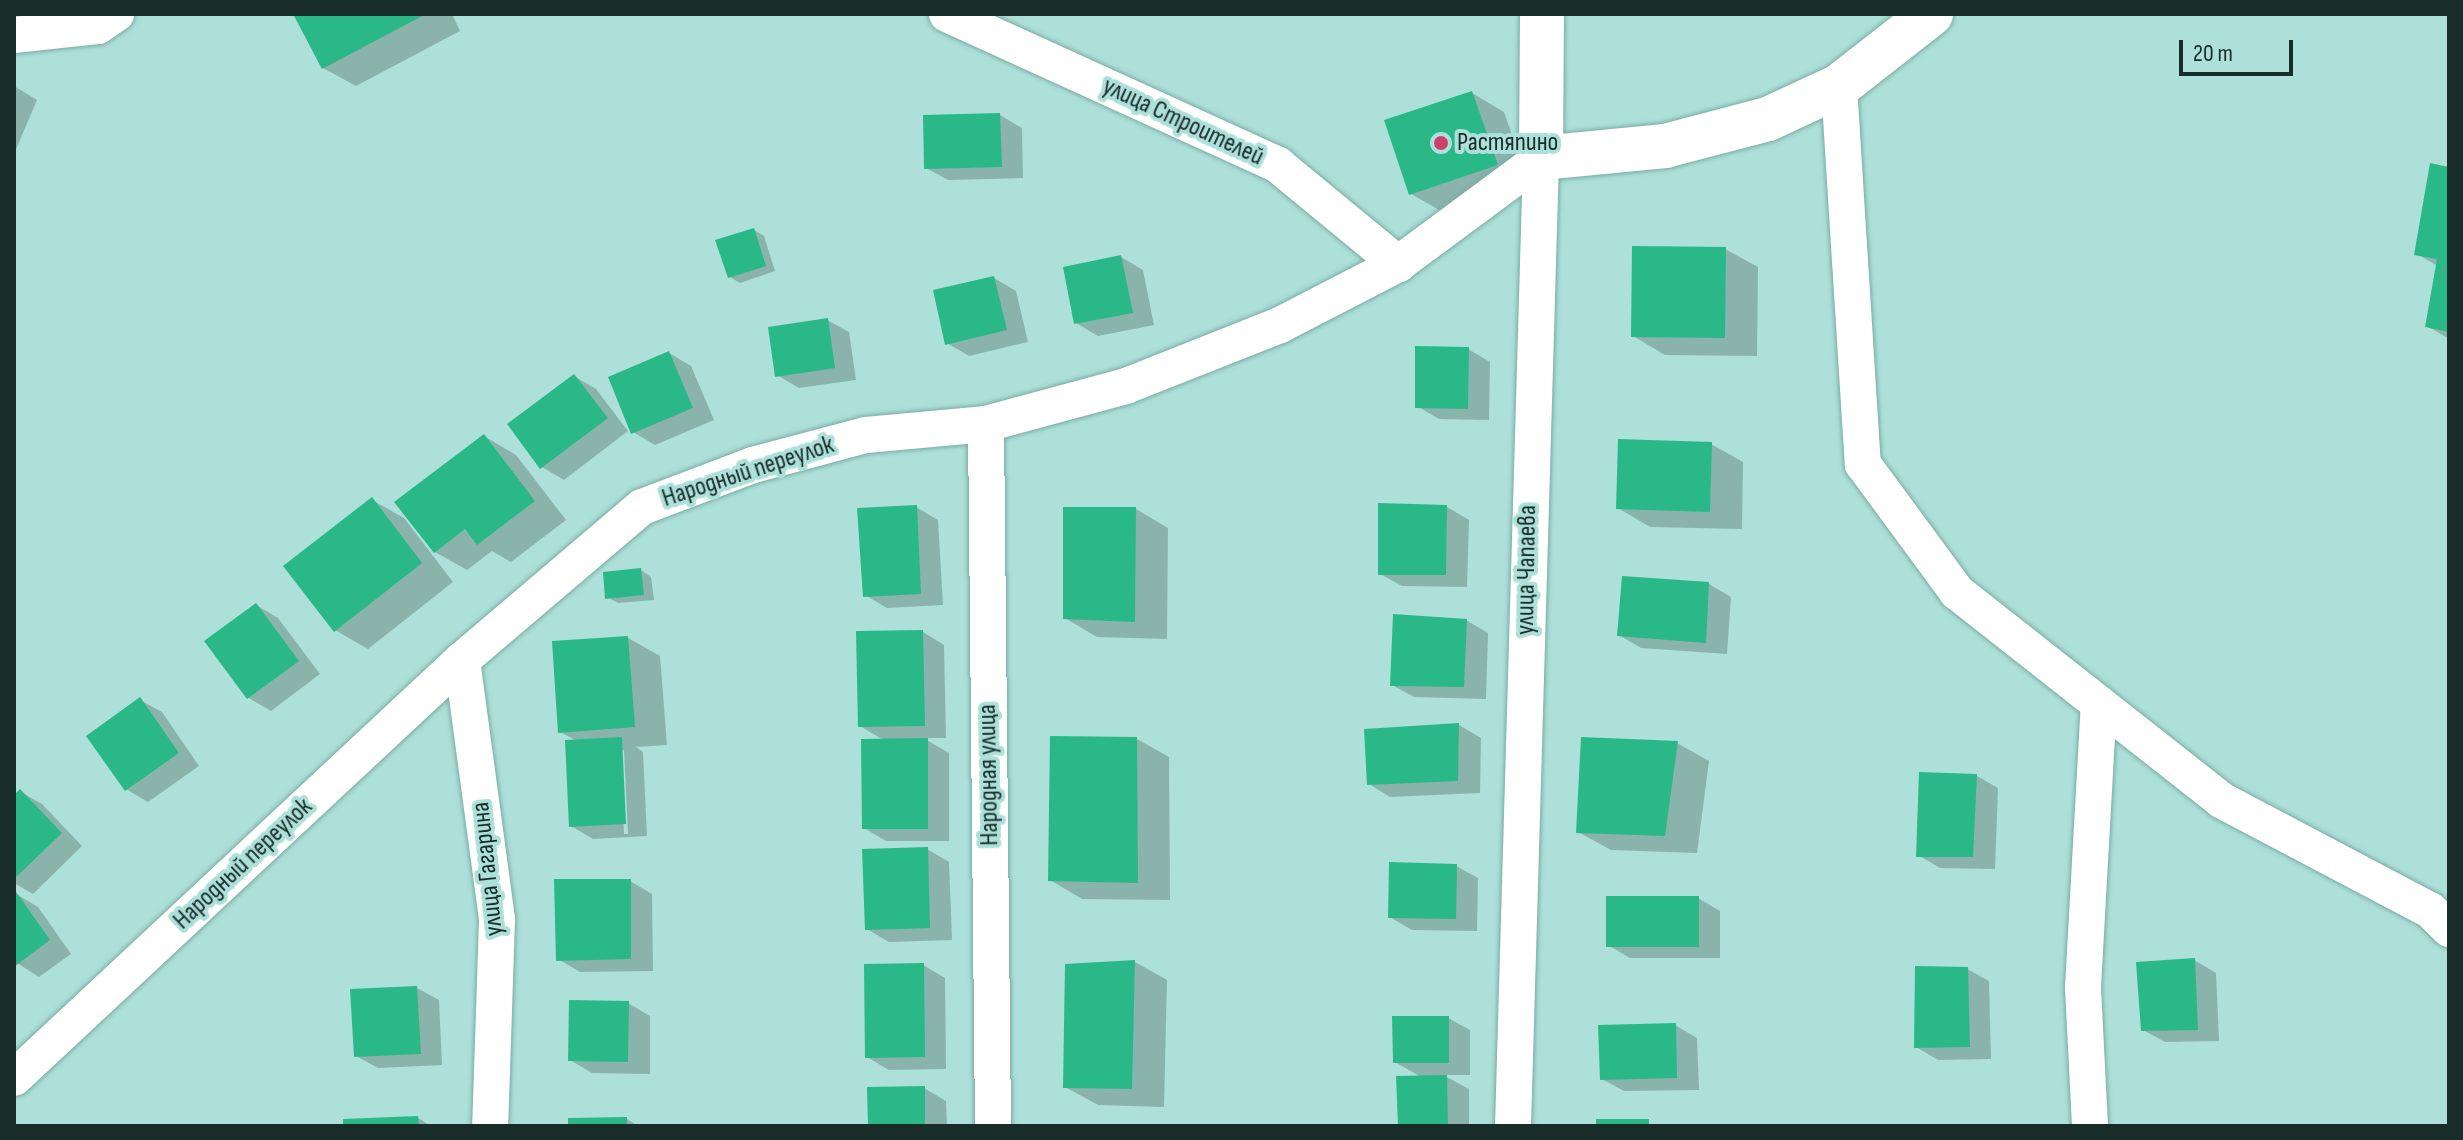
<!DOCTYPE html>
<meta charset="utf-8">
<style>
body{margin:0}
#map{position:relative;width:2463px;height:1140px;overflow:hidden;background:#ade0d8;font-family:"Sofia Sans Condensed",sans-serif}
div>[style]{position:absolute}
.shadow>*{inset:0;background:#0003}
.building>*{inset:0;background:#2ab889}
.roads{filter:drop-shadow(0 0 2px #7aaba4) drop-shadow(0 0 2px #7aaba4)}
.minor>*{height:36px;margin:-18px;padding:0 18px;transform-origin:18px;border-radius:18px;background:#fff}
.tertiary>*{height:44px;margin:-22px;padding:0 22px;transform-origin:22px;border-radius:22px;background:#fff}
.dots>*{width:22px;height:22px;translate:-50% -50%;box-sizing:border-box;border:4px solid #ade0d8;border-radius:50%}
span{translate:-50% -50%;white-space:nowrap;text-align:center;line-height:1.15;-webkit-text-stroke:8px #ade0d8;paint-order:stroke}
.street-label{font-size:26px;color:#182c29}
.poi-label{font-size:26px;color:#182c29}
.left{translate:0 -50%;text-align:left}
.frame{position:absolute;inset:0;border:16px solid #182c29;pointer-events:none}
.scale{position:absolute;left:2179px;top:40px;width:114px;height:36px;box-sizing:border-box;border:4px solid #182c29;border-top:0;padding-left:10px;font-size:24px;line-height:28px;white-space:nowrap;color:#182c29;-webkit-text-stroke:6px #ade0d8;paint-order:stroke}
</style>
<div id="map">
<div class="shadow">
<div style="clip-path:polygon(295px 14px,452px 14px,460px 31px,356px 86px,323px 68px)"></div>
<div style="clip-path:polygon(14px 86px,37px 100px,14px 154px)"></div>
<div style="clip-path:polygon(1472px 93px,1504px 112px,1529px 183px,1443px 212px,1411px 194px)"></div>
<div style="clip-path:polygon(1000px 115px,1022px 128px,1023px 178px,948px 180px,926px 168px)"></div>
<div style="clip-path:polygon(2449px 169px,2449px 339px,2427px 326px,2438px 266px,2417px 254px)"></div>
<div style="clip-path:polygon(754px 230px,764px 236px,775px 271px,740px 283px,730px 277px)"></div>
<div style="clip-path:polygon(1725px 249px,1758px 267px,1757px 356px,1665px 355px,1633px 336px)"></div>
<div style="clip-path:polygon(1121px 257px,1143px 270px,1154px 325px,1098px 336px,1076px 323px)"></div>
<div style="clip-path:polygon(994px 278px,1016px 291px,1028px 342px,969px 356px,947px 343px)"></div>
<div style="clip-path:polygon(827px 320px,849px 332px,856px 380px,799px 388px,777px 375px)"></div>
<div style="clip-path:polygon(1468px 349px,1490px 362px,1489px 420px,1439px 419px,1417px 406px)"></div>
<div style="clip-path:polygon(669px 353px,691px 366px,714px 420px,655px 445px,633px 432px)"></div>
<div style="clip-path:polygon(574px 376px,596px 389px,628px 431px,564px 480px,542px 467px)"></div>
<div style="clip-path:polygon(484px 436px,516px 455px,566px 520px,511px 562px,492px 551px,467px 570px,435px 552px)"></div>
<div style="clip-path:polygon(1711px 444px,1743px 462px,1742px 529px,1650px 527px,1618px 508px)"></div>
<div style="clip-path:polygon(372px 500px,404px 518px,453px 582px,368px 649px,335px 630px)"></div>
<div style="clip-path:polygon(916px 507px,938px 520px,943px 605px,887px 608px,865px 595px)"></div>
<div style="clip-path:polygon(1447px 507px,1469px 520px,1467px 587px,1402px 586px,1380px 574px)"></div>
<div style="clip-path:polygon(1136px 509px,1168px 528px,1167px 639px,1097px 637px,1065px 618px)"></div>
<div style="clip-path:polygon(641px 570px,651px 577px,654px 600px,618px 603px,607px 597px)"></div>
<div style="clip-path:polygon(1709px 584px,1731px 597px,1727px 654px,1641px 648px,1619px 635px)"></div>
<div style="clip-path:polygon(256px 605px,278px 618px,320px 674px,271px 711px,249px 698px,207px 641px)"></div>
<div style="clip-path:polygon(1466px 620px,1488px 633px,1486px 699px,1414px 697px,1392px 685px)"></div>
<div style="clip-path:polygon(923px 632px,944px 645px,946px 738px,923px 738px,949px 753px,949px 841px,886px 841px,864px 828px,885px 741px,860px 726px)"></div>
<div style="clip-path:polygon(evenodd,628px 638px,660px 656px,667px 745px,636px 747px,643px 752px,647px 836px,593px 839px,571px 826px,577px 741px,560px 732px,628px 638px,620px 750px,624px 750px,628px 834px,624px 834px,620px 750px)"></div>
<div style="clip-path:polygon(140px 700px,162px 712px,199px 766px,148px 802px,126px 789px)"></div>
<div style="clip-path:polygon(1459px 725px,1481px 738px,1480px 793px,1390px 797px,1369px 784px)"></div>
<div style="clip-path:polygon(1137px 739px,1169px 757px,1170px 900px,1082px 899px,1050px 880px)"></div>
<div style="clip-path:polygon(1677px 743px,1709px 761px,1697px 853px,1611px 850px,1578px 832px)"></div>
<div style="clip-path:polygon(1977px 776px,1998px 788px,1995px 869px,1940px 868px,1918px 855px)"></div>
<div style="clip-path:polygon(21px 792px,42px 804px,82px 846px,33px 894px,14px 883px,14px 798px)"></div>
<div style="clip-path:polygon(927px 849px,949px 862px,952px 940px,889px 942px,867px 929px)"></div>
<div style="clip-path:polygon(1456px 866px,1478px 878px,1477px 931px,1412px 930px,1390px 917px)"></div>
<div style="clip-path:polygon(630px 881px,652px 894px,653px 971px,580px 972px,558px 959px)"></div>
<div style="clip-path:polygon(16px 894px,38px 907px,71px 954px,39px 977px,14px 961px)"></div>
<div style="clip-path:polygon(1698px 898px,1720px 911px,1720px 958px,1630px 958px,1608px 945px)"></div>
<div style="clip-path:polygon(2194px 960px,2216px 973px,2219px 1041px,2165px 1042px,2143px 1030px)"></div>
<div style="clip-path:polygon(1135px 962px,1167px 980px,1164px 1107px,1098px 1105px,1065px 1087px)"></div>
<div style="clip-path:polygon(923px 965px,945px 978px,946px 1069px,889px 1070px,867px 1057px)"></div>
<div style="clip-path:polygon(1967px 969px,1989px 981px,1991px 1059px,1938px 1060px,1916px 1047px)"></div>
<div style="clip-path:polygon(417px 988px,439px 1000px,442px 1065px,378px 1068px,356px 1056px)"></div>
<div style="clip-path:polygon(628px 1003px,650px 1016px,650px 1074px,592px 1073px,570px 1060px)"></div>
<div style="clip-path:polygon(1448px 1018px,1470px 1030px,1470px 1075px,1443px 1075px,1469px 1089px,1469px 1126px,1400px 1126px,1421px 1077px,1395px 1062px)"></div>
<div style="clip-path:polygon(1675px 1025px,1697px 1038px,1699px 1090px,1624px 1091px,1602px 1079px)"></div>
<div style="clip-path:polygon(924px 1088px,946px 1101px,947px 1126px,870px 1126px)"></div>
<div style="clip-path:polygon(418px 1118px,431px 1126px,345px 1126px)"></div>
<div style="clip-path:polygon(627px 1119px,638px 1126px,570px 1126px)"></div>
</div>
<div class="building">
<div style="clip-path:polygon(293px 14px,426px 14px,322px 69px)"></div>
<div style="clip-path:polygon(1472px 91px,1498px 165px,1409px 195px,1384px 120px)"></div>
<div style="clip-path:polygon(1000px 113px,1002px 167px,924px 169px,923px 115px)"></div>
<div style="clip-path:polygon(2430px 163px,2449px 167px,2449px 332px,2425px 327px,2437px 259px,2414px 255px)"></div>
<div style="clip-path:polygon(754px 228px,766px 266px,728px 278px,715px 240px)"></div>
<div style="clip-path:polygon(1632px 246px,1726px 247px,1725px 338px,1631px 337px)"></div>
<div style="clip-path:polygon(1121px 255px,1133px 313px,1074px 324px,1063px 267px)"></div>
<div style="clip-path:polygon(994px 276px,1007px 330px,945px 345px,933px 290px)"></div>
<div style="clip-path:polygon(828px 318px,835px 368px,775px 377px,768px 327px)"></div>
<div style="clip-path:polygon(1415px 346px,1469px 347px,1468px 409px,1415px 408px)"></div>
<div style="clip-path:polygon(669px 351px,693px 408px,631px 434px,608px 377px)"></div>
<div style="clip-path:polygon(574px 374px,608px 418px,540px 469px,507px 424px)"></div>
<div style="clip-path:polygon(484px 434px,535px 501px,477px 545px,465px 529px,434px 553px,394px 502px)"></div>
<div style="clip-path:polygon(1618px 439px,1712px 442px,1710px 512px,1616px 509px)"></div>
<div style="clip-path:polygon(372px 497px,422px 563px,334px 632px,283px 566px)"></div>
<div style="clip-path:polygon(1378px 503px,1447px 505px,1446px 575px,1378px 575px)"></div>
<div style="clip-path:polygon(917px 505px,921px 594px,863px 597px,857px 508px)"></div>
<div style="clip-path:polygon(1063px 507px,1136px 507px,1135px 622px,1063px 619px)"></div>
<div style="clip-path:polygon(641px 568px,644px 595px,605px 599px,603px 572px)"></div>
<div style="clip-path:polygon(1622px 576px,1709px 582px,1706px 643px,1617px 636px)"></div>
<div style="clip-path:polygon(256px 603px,299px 661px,247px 699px,204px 641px)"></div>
<div style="clip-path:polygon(1393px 614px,1467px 619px,1464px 687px,1390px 686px)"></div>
<div style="clip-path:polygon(923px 630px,925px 726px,858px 727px,856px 631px)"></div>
<div style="clip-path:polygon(628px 636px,635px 727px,558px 733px,552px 641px)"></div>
<div style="clip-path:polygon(140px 697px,179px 753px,125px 791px,86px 736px)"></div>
<div style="clip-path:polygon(1459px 723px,1458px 781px,1367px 785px,1364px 729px)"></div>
<div style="clip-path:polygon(1050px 736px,1137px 737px,1138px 883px,1048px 881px)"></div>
<div style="clip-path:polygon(622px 737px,626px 824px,569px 827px,565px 740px)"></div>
<div style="clip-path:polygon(1581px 737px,1678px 741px,1665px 836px,1576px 833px)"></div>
<div style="clip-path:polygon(928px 738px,928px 829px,862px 829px,861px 739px)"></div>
<div style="clip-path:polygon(1919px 772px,1977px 774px,1973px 857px,1916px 857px)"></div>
<div style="clip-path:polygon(20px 789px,62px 833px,14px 879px,14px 795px)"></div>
<div style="clip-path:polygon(928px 847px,930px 928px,865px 930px,862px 849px)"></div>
<div style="clip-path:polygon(1389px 862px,1457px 864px,1456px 919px,1388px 918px)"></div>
<div style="clip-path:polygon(554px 879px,631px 879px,631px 959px,556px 961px)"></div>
<div style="clip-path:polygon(14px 889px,50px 940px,15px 966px,14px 964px)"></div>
<div style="clip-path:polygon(1606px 896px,1699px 896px,1699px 947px,1606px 947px)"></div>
<div style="clip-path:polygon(2195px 958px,2198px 1030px,2141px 1031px,2136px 962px)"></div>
<div style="clip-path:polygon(1135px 960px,1132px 1089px,1063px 1088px,1065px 964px)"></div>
<div style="clip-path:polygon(924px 963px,925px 1057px,865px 1058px,864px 964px)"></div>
<div style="clip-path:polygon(1915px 966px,1968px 967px,1970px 1047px,1914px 1048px)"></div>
<div style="clip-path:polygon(417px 986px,421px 1054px,354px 1057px,350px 989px)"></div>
<div style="clip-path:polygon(569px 1000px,629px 1001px,628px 1062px,568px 1061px)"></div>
<div style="clip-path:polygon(1392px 1016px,1449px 1016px,1449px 1063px,1393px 1063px)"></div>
<div style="clip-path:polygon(1676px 1023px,1677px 1078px,1600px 1080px,1598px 1025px)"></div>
<div style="clip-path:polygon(1447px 1075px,1448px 1126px,1398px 1126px,1396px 1076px)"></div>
<div style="clip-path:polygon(925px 1086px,925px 1126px,868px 1126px,867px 1087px)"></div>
<div style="clip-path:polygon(418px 1116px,419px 1126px,343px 1126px,343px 1119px)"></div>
<div style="clip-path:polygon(627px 1117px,627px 1126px,568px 1126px,568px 1118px)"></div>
<div style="clip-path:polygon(1596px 1119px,1649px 1119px,1649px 1126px,1596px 1126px)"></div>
</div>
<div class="roads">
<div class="minor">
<div style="left:947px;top:14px;width:364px;rotate:24.5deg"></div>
<div style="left:1278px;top:165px;width:156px;rotate:39.5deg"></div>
<div style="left:14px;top:35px;width:84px;rotate:-6.1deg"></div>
<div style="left:98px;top:26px;width:22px;rotate:-34deg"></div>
<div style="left:1839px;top:86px;width:379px;rotate:86.4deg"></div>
<div style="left:1863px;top:464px;width:159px;rotate:53.7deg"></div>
<div style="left:1957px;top:592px;width:336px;rotate:38.2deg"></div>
<div style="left:2221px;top:800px;width:236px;rotate:27.8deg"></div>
<div style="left:2430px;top:910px;width:27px;rotate:45deg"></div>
<div style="left:986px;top:424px;width:702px;rotate:89.43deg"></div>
<div style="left:462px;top:660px;width:262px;rotate:82.3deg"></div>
<div style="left:497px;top:920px;width:206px;rotate:91.9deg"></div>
<div style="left:14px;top:1078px;width:613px;rotate:-43.02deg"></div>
<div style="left:462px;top:660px;width:236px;rotate:-40.4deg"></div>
<div style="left:642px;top:507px;width:119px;rotate:-20.7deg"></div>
<div style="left:753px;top:465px;width:117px;rotate:-14.9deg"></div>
<div style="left:866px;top:435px;width:121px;rotate:-5.2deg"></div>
<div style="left:986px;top:424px;width:145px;rotate:-15.2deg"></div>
<div style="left:1126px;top:386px;width:166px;rotate:-21.6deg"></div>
<div style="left:1280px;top:325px;width:133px;rotate:-27.3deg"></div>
<div style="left:1398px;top:264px;width:178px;rotate:-36.5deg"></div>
<div style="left:1513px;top:1126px;width:968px;rotate:-88.34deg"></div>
<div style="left:2090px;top:1126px;width:139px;rotate:-92.9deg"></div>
<div style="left:2083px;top:987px;width:284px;rotate:-86.8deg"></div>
</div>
<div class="tertiary">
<div style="left:1542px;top:14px;width:144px;rotate:90.4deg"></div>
<div style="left:1541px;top:158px;width:125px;rotate:-5.5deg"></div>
<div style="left:1665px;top:146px;width:106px;rotate:-14.7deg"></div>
<div style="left:1768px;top:119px;width:78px;rotate:-24.9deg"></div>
<div style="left:1839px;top:86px;width:117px;rotate:-38deg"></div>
</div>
</div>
<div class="dots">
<div style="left:1441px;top:143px;background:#cd3f6c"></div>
</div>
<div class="street-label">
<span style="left:1183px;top:122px;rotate:25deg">улица Строителей</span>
<span style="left:748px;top:472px;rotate:-18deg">Народный переулок</span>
<span style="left:1527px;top:570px;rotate:-89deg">улица Чапаева</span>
<span style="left:989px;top:775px;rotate:-91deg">Народная улица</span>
<span style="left:243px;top:864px;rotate:-43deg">Народный переулок</span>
<span style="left:488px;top:869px;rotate:-96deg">улица Гагарина</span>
</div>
<div class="poi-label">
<span class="left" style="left:1457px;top:143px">Растяпино</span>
</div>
<div class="frame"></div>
<div class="scale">20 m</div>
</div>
